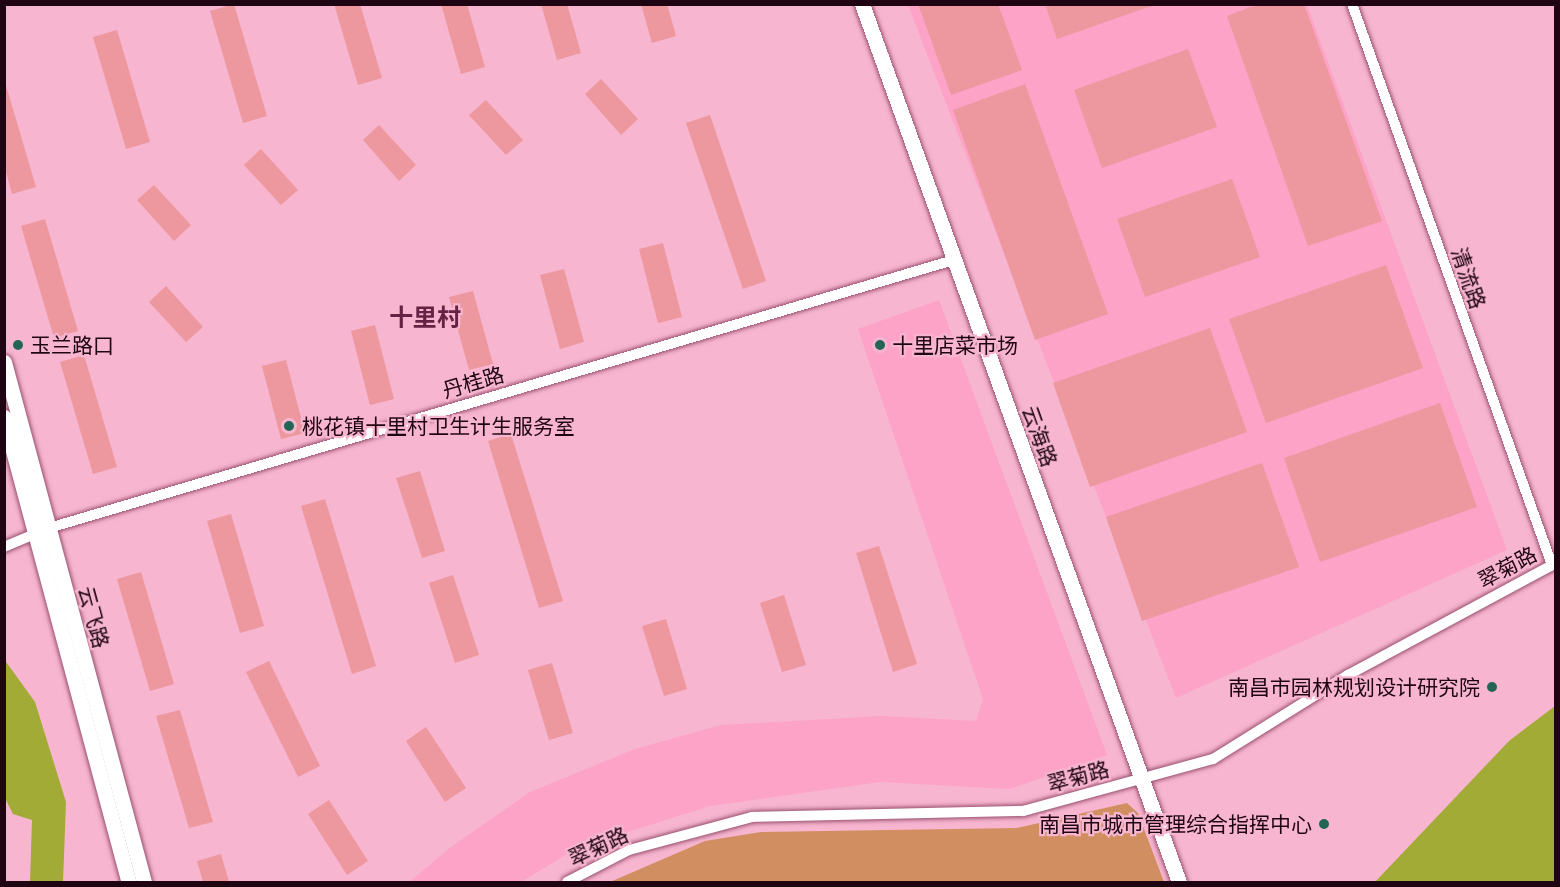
<!DOCTYPE html>
<meta charset="utf-8">
<style>
body{margin:0}
#map{position:relative;width:1560px;height:887px;overflow:hidden;background:#f7b5cf;font-family:"Titillium Web","Noto Sans SC",sans-serif}
div>[style]{position:absolute}
.built>*{inset:0;background:#fca3c7}
.green>*{inset:0;background:#d08e61}
.water>*{inset:0;background:#a1ab35}
.building>*{inset:0;background:#ed979f}
.roads{filter:drop-shadow(0 0 2px #99506f) drop-shadow(0 0 2px #99506f)}
.street>*{height:10px;margin:-5px;padding:0 5px;transform-origin:5px;border-radius:5px;background:#fff}
.secondary>*{height:15px;margin:-7.5px;padding:0 7.5px;transform-origin:7.5px;border-radius:7.5px;background:#fff}
.dots>*{width:16px;height:16px;translate:-50% -50%;box-sizing:border-box;border:3px solid #f7b5cf;border-radius:50%}
span{translate:-50% -50%;white-space:nowrap;text-align:center;line-height:1.15;-webkit-text-stroke:4.5px #f7b5cf;paint-order:stroke}
.street-label{font-size:21px;color:#1f0511}
.poi-label{font-size:21px;color:#1f0511}
.left{translate:0 -50%;text-align:left}
.right{translate:-100% -50%;text-align:right}
.quarter-label{font-size:24px;color:#662242;font-weight:700}
.frame{position:absolute;inset:0;border:6px solid #1f0511;pointer-events:none}
</style>
<div id="map">
<div class="built">
<div style="clip-path:polygon(908px 5px,1307px 5px,1507px 550px,1176px 698px)"></div>
<div style="clip-path:polygon(939px 300px,1107px 755px,1010px 789px,880px 782px,710px 806px,577px 848px,521px 882px,409px 882px,451px 847px,530px 792px,635px 749px,721px 725px,881px 716px,976px 721px,983px 699px,858px 329px)"></div>
</div>
<div class="green">
<div style="clip-path:polygon(1127px 803px,1138px 813px,1164px 882px,610px 882px,705px 841px,761px 832px,1017px 828px)"></div>
</div>
<div class="water">
<div style="clip-path:polygon(4px 659px,35px 702px,66px 802px,63px 882px,30px 882px,32px 820px,13px 814px,5px 798px)"></div>
<div style="clip-path:polygon(1555px 706px,1555px 882px,1375px 882px,1509px 741px)"></div>
</div>
<div class="building">
<div style="clip-path:polygon(234px 4px,267px 116px,243px 123px,210px 11px)"></div>
<div style="clip-path:polygon(334px 4px,360px 4px,382px 78px,358px 85px)"></div>
<div style="clip-path:polygon(441px 4px,467px 4px,485px 67px,461px 74px)"></div>
<div style="clip-path:polygon(541px 4px,567px 4px,581px 53px,557px 60px)"></div>
<div style="clip-path:polygon(641px 4px,667px 4px,676px 36px,652px 43px)"></div>
<div style="clip-path:polygon(918px 4px,998px 4px,1022px 70px,951px 95px)"></div>
<div style="clip-path:polygon(1045px 4px,1154px 4px,1154px 5px,1057px 39px)"></div>
<div style="clip-path:polygon(1259px 4px,1304px 4px,1382px 221px,1308px 246px,1227px 16px)"></div>
<div style="clip-path:polygon(117px 30px,150px 142px,126px 149px,93px 37px)"></div>
<div style="clip-path:polygon(1188px 49px,1217px 127px,1102px 168px,1074px 90px)"></div>
<div style="clip-path:polygon(601px 79px,638px 119px,621px 135px,585px 94px)"></div>
<div style="clip-path:polygon(5px 82px,36px 187px,12px 194px,5px 168px)"></div>
<div style="clip-path:polygon(1025px 84px,1108px 314px,1035px 340px,953px 110px)"></div>
<div style="clip-path:polygon(486px 100px,523px 140px,506px 155px,469px 115px)"></div>
<div style="clip-path:polygon(710px 115px,766px 281px,743px 289px,686px 123px)"></div>
<div style="clip-path:polygon(379px 125px,416px 165px,399px 181px,363px 140px)"></div>
<div style="clip-path:polygon(261px 149px,298px 190px,281px 205px,244px 165px)"></div>
<div style="clip-path:polygon(1232px 179px,1260px 257px,1145px 297px,1117px 219px)"></div>
<div style="clip-path:polygon(154px 185px,191px 225px,174px 241px,137px 200px)"></div>
<div style="clip-path:polygon(45px 219px,78px 331px,54px 338px,21px 226px)"></div>
<div style="clip-path:polygon(663px 243px,682px 317px,658px 323px,639px 249px)"></div>
<div style="clip-path:polygon(1386px 265px,1423px 368px,1266px 423px,1229px 319px)"></div>
<div style="clip-path:polygon(564px 269px,584px 342px,560px 349px,540px 275px)"></div>
<div style="clip-path:polygon(166px 286px,203px 327px,186px 342px,149px 302px)"></div>
<div style="clip-path:polygon(473px 291px,493px 364px,469px 370px,449px 297px)"></div>
<div style="clip-path:polygon(375px 325px,394px 399px,370px 405px,351px 331px)"></div>
<div style="clip-path:polygon(1210px 328px,1247px 432px,1090px 487px,1053px 383px)"></div>
<div style="clip-path:polygon(84px 355px,117px 467px,93px 474px,60px 362px)"></div>
<div style="clip-path:polygon(286px 360px,305px 433px,281px 439px,262px 366px)"></div>
<div style="clip-path:polygon(1440px 403px,1477px 507px,1320px 562px,1284px 458px)"></div>
<div style="clip-path:polygon(511px 434px,563px 601px,539px 608px,488px 441px)"></div>
<div style="clip-path:polygon(1262px 463px,1299px 567px,1142px 621px,1106px 517px)"></div>
<div style="clip-path:polygon(420px 471px,445px 551px,422px 558px,396px 478px)"></div>
<div style="clip-path:polygon(325px 499px,376px 666px,352px 674px,301px 506px)"></div>
<div style="clip-path:polygon(231px 514px,264px 626px,240px 633px,207px 521px)"></div>
<div style="clip-path:polygon(879px 546px,917px 664px,893px 672px,856px 553px)"></div>
<div style="clip-path:polygon(141px 572px,174px 684px,150px 691px,117px 579px)"></div>
<div style="clip-path:polygon(453px 575px,479px 655px,455px 663px,429px 583px)"></div>
<div style="clip-path:polygon(784px 595px,806px 665px,782px 672px,760px 603px)"></div>
<div style="clip-path:polygon(666px 619px,687px 689px,664px 696px,642px 626px)"></div>
<div style="clip-path:polygon(269px 661px,320px 766px,298px 777px,246px 672px)"></div>
<div style="clip-path:polygon(552px 663px,573px 733px,549px 740px,528px 670px)"></div>
<div style="clip-path:polygon(180px 710px,213px 822px,189px 828px,156px 716px)"></div>
<div style="clip-path:polygon(426px 727px,466px 788px,445px 802px,406px 741px)"></div>
<div style="clip-path:polygon(329px 800px,368px 861px,347px 875px,308px 814px)"></div>
<div style="clip-path:polygon(221px 854px,229px 882px,203px 882px,197px 861px)"></div>
</div>
<div class="roads">
<div class="street">
<div style="left:1352px;top:4px;width:596px;rotate:70.38deg"></div>
<div style="left:4px;top:547px;width:49px;rotate:-22.9deg"></div>
<div style="left:49px;top:528px;width:944px;rotate:-16.5deg"></div>
<div style="left:567px;top:882px;width:70px;rotate:-27.3deg"></div>
<div style="left:629px;top:850px;width:127px;rotate:-15deg"></div>
<div style="left:752px;top:817px;width:271px;rotate:-1.3deg"></div>
<div style="left:1023px;top:811px;width:197px;rotate:-15.3deg"></div>
<div style="left:1213px;top:759px;width:159px;rotate:-31.9deg"></div>
<div style="left:1348px;top:675px;width:236px;rotate:-28.3deg"></div>
</div>
<div class="secondary">
<div style="left:862px;top:4px;width:933px;rotate:70.15deg"></div>
<div style="left:4px;top:362px;width:539px;rotate:74.93deg"></div>
<div style="left:4px;top:417px;width:482px;rotate:75deg"></div>
</div>
</div>
<div class="dots">
<div style="left:18px;top:345px;background:#236555"></div>
<div style="left:880px;top:345px;background:#236555"></div>
<div style="left:289px;top:426px;background:#236555"></div>
<div style="left:1492px;top:687px;background:#236555"></div>
<div style="left:1324px;top:824px;background:#236555"></div>
</div>
<div class="street-label">
<span style="left:1469px;top:278px;rotate:71deg">清流路</span>
<span style="left:473px;top:382px;rotate:-16deg">丹桂路</span>
<span style="left:1040px;top:436px;rotate:70deg">云海路</span>
<span style="left:1507px;top:567px;rotate:-28deg">翠菊路</span>
<span style="left:94px;top:617px;rotate:75deg">云飞路</span>
<span style="left:1078px;top:776px;rotate:-15deg">翠菊路</span>
<span style="left:598px;top:846px;rotate:-25deg">翠菊路</span>
</div>
<div class="poi-label">
<span class="left" style="left:30px;top:345px">玉兰路口</span>
<span class="left" style="left:892px;top:345px">十里店菜市场</span>
<span class="left" style="left:302px;top:426px">桃花镇十里村卫生计生服务室</span>
<span class="right" style="left:1480px;top:687px">南昌市园林规划设计研究院</span>
<span class="right" style="left:1312px;top:824px">南昌市城市管理综合指挥中心</span>
</div>
<div class="quarter-label">
<span style="left:425px;top:318px">十里村</span>
</div>
<div class="frame"></div>
</div>
